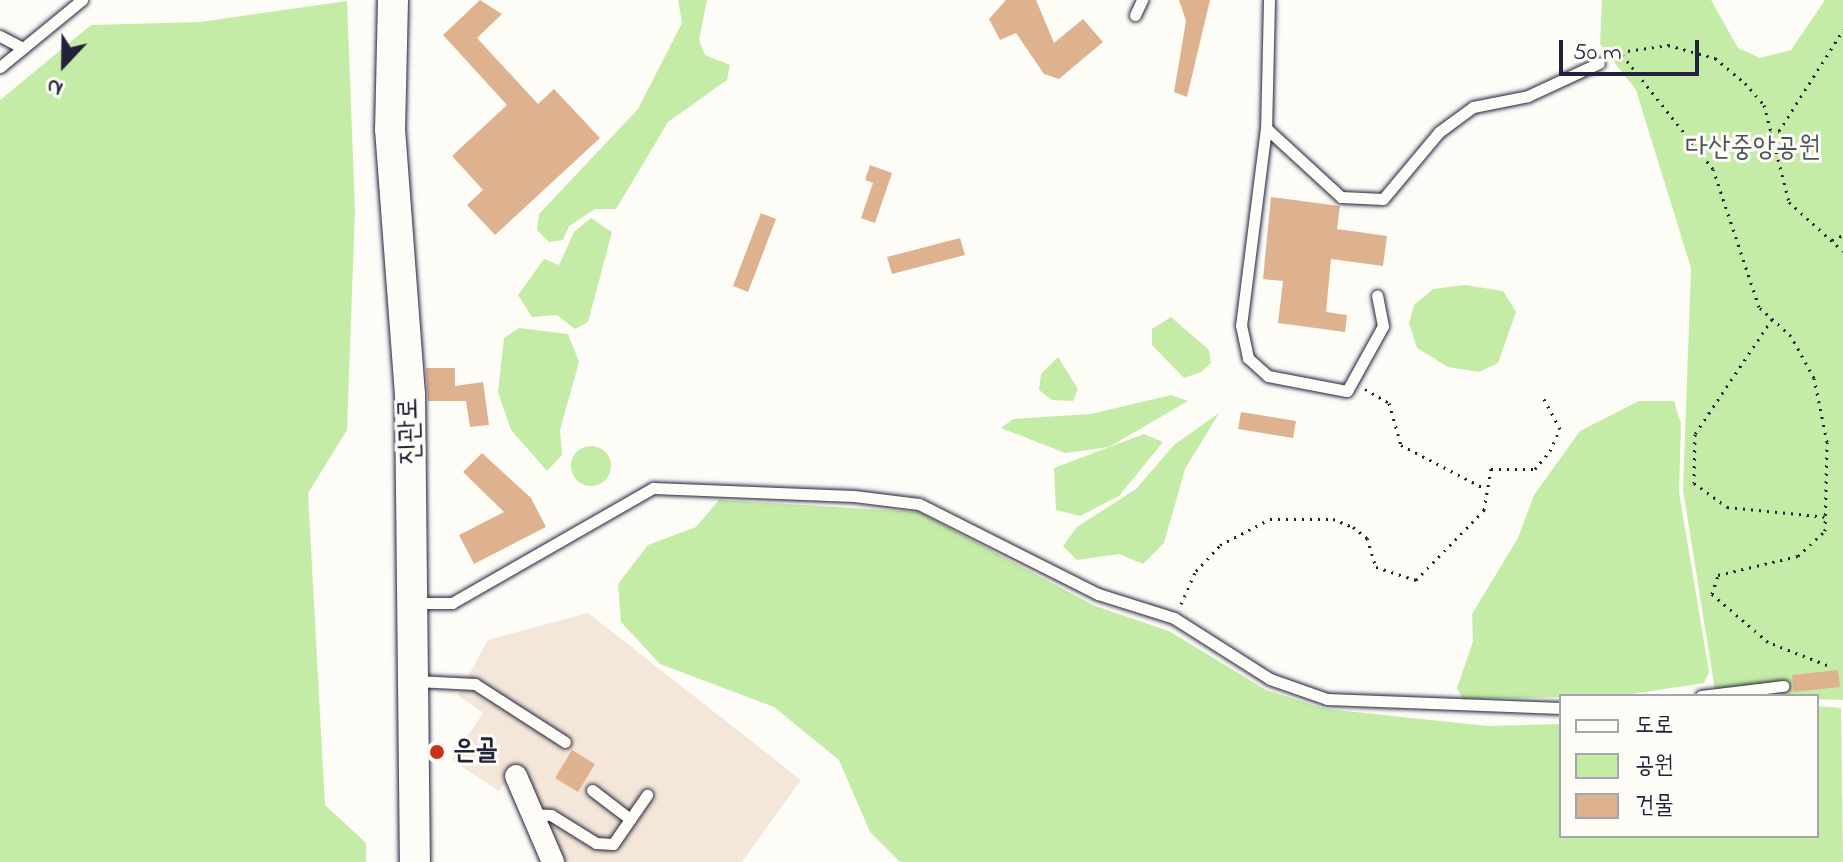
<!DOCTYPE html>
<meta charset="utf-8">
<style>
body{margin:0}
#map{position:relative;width:1843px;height:862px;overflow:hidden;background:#fdfcf7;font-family:"Indie Flower","Poor Story",sans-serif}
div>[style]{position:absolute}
.built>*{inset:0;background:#f4e6d8}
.green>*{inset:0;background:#c5eca6}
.round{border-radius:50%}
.building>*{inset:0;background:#dfb28f}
.path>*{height:3px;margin-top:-1.5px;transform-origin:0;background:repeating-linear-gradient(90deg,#22223b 0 2px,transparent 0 8px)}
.roads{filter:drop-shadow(0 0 2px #22223b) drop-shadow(0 0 2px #22223b)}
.service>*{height:11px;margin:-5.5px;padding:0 5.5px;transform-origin:5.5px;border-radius:5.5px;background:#fdfcf7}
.minor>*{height:22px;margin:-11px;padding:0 11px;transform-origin:11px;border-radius:11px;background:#fdfcf7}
.secondary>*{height:30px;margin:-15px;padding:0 15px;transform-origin:15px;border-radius:15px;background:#fdfcf7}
.dots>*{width:22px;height:22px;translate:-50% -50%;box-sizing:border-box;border:4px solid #fdfcf7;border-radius:50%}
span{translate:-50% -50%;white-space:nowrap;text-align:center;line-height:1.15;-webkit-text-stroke:6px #fdfcf7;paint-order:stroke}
.park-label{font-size:28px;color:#4b5456}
.street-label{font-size:28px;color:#22223b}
.poi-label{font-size:28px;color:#22223b;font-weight:700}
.left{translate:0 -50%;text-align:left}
.legend{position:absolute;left:1559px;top:694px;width:260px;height:144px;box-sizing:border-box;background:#fdfcf7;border:2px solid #a5a5ac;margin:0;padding:10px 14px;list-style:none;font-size:24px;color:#22223b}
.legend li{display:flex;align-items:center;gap:16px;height:40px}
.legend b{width:40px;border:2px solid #a5a5ac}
.north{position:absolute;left:24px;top:24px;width:80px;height:80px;-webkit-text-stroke:6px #fdfcf7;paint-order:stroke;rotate:202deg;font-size:22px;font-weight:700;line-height:32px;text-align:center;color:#22223b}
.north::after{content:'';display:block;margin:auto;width:28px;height:36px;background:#22223b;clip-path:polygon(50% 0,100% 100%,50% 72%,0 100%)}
.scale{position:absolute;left:1559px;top:40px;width:140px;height:36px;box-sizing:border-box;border:4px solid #22223b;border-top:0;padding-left:10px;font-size:24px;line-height:28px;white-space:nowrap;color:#22223b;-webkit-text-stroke:6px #fdfcf7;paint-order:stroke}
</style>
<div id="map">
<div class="built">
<div style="clip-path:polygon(588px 613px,801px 780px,742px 862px,565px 862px,519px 763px,499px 791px,452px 760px,483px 713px,458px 695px,488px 640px)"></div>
</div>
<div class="green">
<div style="clip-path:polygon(678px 0,707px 0,699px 40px,705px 55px,730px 65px,727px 80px,668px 122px,616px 209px,595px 209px,569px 226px,563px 240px,549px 242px,537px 230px,539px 214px,638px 109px,682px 23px)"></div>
<div style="clip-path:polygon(1602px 0,1711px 0,1738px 48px,1760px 58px,1791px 50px,1825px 0,1843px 0,1843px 700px,1716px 696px,1683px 490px,1691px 268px,1636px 90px,1600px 44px)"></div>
<div style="clip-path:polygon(347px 1px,355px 210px,347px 430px,308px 493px,325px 805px,366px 843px,366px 862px,0 862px,0 100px,91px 25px,200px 22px)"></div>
<div style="clip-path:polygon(591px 218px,612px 232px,588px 322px,575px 329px,557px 315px,532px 317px,518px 295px,544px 259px,559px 265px,574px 232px)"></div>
<div style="clip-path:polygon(1465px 285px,1503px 291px,1516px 312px,1498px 363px,1479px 372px,1448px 367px,1417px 348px,1409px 323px,1414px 305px,1433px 289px)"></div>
<div style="clip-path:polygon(1171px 317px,1209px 350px,1211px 363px,1201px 372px,1184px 378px,1152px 345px,1152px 329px)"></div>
<div style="clip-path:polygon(519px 328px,568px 334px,579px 362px,560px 430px,562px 455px,547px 471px,511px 430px,498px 392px,504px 338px)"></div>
<div style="clip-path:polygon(1058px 357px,1078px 389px,1073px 401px,1052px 400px,1039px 390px,1041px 374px)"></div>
<div style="clip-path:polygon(1171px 395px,1188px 401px,1109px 447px,1065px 453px,1001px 428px,1013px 419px,1091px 414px)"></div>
<div style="clip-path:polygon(1639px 401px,1674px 401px,1681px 424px,1679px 492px,1709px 672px,1704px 683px,1619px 696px,1463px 699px,1457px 688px,1473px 641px,1472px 614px,1518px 538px,1534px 495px,1580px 431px)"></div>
<div style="clip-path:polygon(1219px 413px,1185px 469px,1164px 543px,1143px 564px,1119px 554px,1077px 560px,1063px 546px,1077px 527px,1136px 489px,1174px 445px)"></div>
<div style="clip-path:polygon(1144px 434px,1163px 442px,1119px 496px,1080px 516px,1056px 510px,1054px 468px)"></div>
<div class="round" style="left:571px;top:446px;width:40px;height:40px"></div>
<div style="clip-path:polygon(719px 500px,919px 512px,1095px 606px,1169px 631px,1266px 690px,1326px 709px,1488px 726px,1561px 724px,1561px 836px,1817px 836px,1817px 706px,1841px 708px,1843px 862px,900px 862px,870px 832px,839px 760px,774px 707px,660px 664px,621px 622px,618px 584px,648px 545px,696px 527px)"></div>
</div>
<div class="building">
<div style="clip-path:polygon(480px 0,502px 14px,477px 38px,538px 104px,554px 89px,600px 138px,495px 235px,467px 205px,483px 190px,452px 156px,507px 105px,443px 35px)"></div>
<div style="clip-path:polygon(1006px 0,1036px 0,1054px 43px,1083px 19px,1103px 42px,1059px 79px,1044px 74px,1016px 33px,1000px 40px,989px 19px)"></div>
<div style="clip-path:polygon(1179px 0,1210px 0,1187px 97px,1174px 92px,1186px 21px)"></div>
<div style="clip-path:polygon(870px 165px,892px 173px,875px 223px,861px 218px,873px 183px,865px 180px)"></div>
<div style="clip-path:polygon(1271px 197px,1340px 206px,1337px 229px,1387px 236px,1383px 266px,1331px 259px,1326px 312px,1347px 315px,1345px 332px,1278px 323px,1283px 281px,1263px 279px)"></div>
<div style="clip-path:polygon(761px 213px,776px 219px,748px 292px,733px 286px)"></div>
<div style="clip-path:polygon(960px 238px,965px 255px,892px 274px,887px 257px)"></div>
<div style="clip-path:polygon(426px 368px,455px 368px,455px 386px,483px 382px,489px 425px,470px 427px,466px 401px,428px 401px)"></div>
<div style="clip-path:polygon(1241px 412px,1296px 421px,1293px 438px,1238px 429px)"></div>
<div style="clip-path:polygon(482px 453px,531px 498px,546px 527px,474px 564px,459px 535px,504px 512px,463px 472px)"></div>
<div style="clip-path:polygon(1838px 670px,1840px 687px,1794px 692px,1792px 675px)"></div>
<div style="clip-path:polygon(572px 750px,595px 764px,578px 792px,555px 778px)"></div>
</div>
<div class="path">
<div style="left:1770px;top:133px;width:9px;rotate:-13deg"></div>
<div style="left:1779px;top:131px;width:120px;rotate:-57.6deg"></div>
<div style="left:1832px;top:240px;width:12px;rotate:-24deg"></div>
<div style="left:1772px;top:319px;width:138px;rotate:123.8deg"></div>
<div style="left:1695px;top:434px;width:49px;rotate:91.2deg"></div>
<div style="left:1694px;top:483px;width:41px;rotate:36deg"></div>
<div style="left:1727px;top:507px;width:101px;rotate:5.7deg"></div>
<div style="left:1365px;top:389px;width:28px;rotate:30deg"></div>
<div style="left:1389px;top:403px;width:44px;rotate:74.1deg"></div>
<div style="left:1401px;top:445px;width:93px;rotate:27.4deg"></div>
<div style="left:1181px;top:604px;width:36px;rotate:-66deg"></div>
<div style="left:1196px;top:571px;width:35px;rotate:-47deg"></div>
<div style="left:1220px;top:545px;width:56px;rotate:-27.5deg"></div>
<div style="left:1270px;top:519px;width:63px"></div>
<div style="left:1333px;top:519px;width:22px;rotate:22deg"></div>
<div style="left:1353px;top:527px;width:18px;rotate:38deg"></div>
<div style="left:1367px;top:538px;width:30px;rotate:73deg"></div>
<div style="left:1376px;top:567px;width:42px;rotate:18deg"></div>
<div style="left:1416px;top:580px;width:98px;rotate:-45.8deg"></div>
<div style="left:1484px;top:510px;width:42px;rotate:-80.3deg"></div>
<div style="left:1491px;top:469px;width:44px"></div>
<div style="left:1535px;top:469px;width:23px;rotate:-50deg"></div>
<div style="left:1550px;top:451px;width:24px;rotate:-66deg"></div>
<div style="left:1560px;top:429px;width:36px;rotate:-118deg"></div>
<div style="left:1827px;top:665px;width:63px;rotate:-158.7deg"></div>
<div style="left:1768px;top:642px;width:74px;rotate:-139.4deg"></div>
<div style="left:1712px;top:594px;width:20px;rotate:-72deg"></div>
<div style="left:1718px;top:575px;width:82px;rotate:-13.4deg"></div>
<div style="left:1798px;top:556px;width:37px;rotate:-43deg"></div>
<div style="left:1825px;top:531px;width:89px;rotate:-88.7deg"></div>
<div style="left:1827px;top:442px;width:65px;rotate:-101.5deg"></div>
<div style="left:1814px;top:378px;width:48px;rotate:-118.7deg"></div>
<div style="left:1791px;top:336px;width:43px;rotate:-137.8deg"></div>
<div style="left:1759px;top:307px;width:145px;rotate:-108.4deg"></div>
<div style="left:1713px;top:169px;width:149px;rotate:-128.5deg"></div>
<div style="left:1620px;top:52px;width:49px;rotate:-8.3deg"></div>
<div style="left:1668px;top:45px;width:49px;rotate:15.5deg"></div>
<div style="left:1715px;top:58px;width:39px;rotate:40deg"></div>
<div style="left:1745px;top:83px;width:29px;rotate:49deg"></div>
<div style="left:1764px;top:105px;width:100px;rotate:75.5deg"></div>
<div style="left:1789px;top:202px;width:73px;rotate:42.2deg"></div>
</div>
<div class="roads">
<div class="service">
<div style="left:1269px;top:0;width:128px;rotate:91.3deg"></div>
<div style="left:1266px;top:128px;width:199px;rotate:97.2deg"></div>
<div style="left:1241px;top:325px;width:34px;rotate:78deg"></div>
<div style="left:1248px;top:358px;width:27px;rotate:42deg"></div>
<div style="left:1268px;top:376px;width:80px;rotate:10.8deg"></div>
<div style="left:1347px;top:391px;width:74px;rotate:-61deg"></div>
<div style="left:1383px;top:326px;width:31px;rotate:-101deg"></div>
<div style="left:1135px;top:15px;width:17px;rotate:-65deg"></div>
<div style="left:0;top:36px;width:26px;rotate:28deg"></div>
<div style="left:0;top:67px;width:106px;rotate:-39.3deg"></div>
<div style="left:1266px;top:128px;width:102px;rotate:42.6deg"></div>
<div style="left:1341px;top:197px;width:42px;rotate:2.7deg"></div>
<div style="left:1383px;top:199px;width:87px;rotate:-50.1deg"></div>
<div style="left:1439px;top:132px;width:42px;rotate:-36.3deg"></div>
<div style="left:1473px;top:107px;width:56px;rotate:-11.3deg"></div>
<div style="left:1528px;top:96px;width:78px;rotate:-24.9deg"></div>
<div style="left:416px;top:603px;width:36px"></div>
<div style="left:452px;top:603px;width:232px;rotate:-29.8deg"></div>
<div style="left:653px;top:488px;width:201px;rotate:2.3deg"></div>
<div style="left:854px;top:496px;width:65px;rotate:7deg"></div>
<div style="left:919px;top:504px;width:200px;rotate:26.7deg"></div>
<div style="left:1098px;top:594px;width:80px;rotate:17.5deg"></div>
<div style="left:1174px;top:618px;width:114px;rotate:32.4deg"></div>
<div style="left:1270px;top:679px;width:60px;rotate:19.3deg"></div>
<div style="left:1327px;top:699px;width:234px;rotate:2.2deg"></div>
<div style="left:416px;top:681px;width:59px;rotate:2.9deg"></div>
<div style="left:475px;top:684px;width:107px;rotate:32.8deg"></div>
<div style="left:1701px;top:696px;width:83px;rotate:-7deg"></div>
<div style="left:592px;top:790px;width:48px;rotate:37.3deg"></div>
<div style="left:531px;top:814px;width:20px;rotate:3deg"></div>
<div style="left:551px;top:815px;width:53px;rotate:31.9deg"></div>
<div style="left:596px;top:843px;width:17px;rotate:3deg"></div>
<div style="left:613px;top:844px;width:60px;rotate:-55.2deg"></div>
</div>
<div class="minor">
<div style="left:516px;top:776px;width:94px;rotate:66.7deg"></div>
</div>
<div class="secondary">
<div style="left:393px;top:0;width:129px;rotate:91.3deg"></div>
<div style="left:390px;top:129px;width:267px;rotate:85.7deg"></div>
<div style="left:410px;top:395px;width:467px;rotate:89.4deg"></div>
</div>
</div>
<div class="dots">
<div style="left:437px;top:752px;background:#c8321e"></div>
</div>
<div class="park-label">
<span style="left:1753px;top:149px">다산중앙공원</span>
</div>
<div class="street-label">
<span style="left:411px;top:431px;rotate:-92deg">진관로</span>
</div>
<div class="poi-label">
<span class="left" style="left:453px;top:752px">은골</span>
</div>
<ul class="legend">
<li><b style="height:10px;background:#fdfcf7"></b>도로</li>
<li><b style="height:22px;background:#c5eca6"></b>공원</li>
<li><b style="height:22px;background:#dfb28f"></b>건물</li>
</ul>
<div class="north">N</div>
<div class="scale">50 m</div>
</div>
